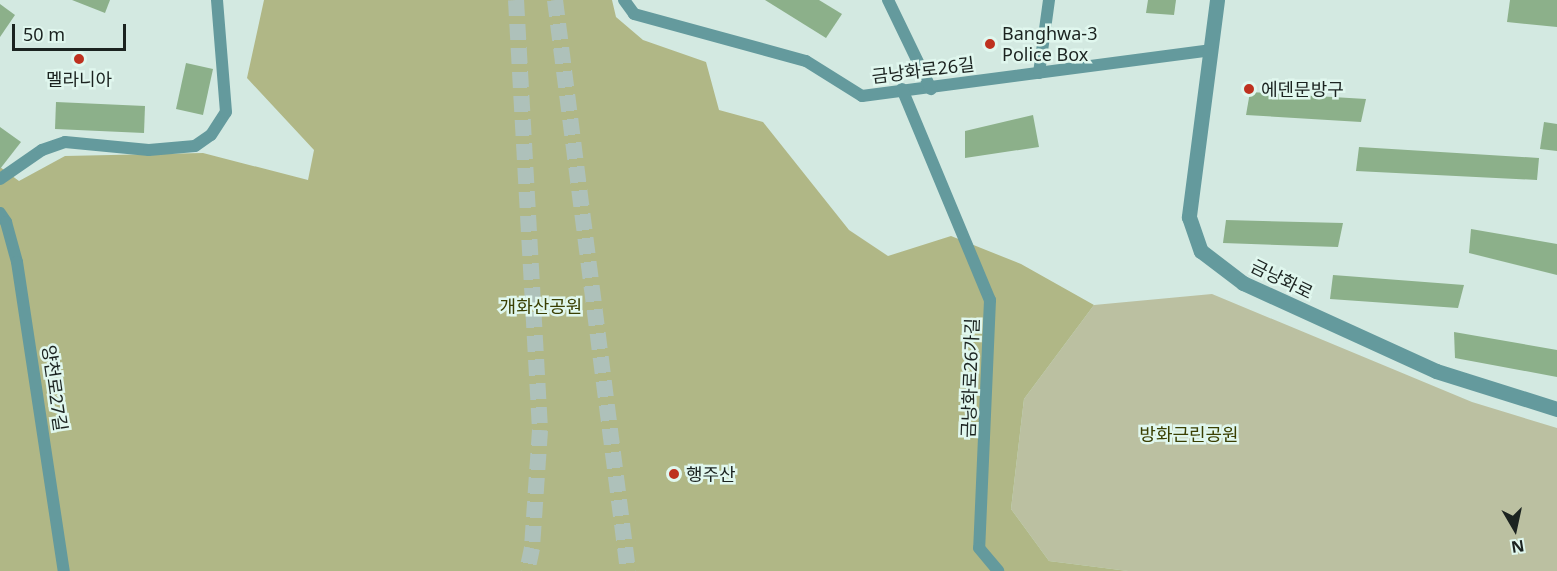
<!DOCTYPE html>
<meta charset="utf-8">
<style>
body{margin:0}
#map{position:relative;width:1557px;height:571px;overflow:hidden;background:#d3e9e1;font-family:"Noto Sans","Noto Sans KR",sans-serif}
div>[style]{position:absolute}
.green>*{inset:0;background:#bbc0a1}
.forest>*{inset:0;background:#b0b786}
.building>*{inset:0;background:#8cb08a}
.trunk-tunnel>*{height:16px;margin-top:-8px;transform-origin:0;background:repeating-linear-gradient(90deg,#aec1ba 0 16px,transparent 0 24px)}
.minor>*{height:12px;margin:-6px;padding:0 6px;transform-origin:6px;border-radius:6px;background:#649a9d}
.tertiary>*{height:15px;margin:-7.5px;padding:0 7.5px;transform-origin:7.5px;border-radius:7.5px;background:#649a9d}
.dots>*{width:16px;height:16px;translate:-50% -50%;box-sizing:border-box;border:3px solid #e0f7ee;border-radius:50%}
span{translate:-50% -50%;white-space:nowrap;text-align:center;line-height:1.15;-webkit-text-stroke:5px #e0f7ee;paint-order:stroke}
.poi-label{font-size:18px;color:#1b2320}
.left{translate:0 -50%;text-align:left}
.street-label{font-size:18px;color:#1b2320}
.park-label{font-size:18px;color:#3a3f02}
.north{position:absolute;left:1485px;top:499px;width:60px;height:60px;-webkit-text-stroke:4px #e0f7ee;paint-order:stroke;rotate:171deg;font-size:16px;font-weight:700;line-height:24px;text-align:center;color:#1b2320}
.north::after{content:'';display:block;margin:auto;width:21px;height:27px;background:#1b2320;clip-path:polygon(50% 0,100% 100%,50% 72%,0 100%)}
.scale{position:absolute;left:12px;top:24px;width:114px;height:27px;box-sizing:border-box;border:3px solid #1b2320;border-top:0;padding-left:8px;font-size:18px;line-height:21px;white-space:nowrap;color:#1b2320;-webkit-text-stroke:4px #e0f7ee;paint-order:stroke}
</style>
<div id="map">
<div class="green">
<div style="clip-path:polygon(1212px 294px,1472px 402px,1557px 428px,1557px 571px,1128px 571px,1049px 561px,1011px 509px,1024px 399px,1094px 305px)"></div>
</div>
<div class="forest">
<div style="clip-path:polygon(264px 0,612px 0,616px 17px,643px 40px,706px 62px,719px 110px,763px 122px,849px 230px,888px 256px,951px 236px,1021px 264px,1094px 305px,1024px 399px,1011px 509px,1049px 561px,1128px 571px,0 571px,0 167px,19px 181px,65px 156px,203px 153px,308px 180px,314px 150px,247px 78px)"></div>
</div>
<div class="building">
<div style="clip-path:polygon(72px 0,110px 0,105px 13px)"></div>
<div style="clip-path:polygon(765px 0,819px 0,842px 14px,826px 38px)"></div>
<div style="clip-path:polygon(1148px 0,1176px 0,1174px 15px,1146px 13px)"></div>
<div style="clip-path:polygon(1510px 0,1557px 0,1557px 27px,1507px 22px)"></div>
<div style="clip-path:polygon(0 4px,15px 15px,0 37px)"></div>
<div style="clip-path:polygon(186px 63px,213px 69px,203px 115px,176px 109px)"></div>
<div style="clip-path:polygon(1250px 92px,1366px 99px,1361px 122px,1246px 115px)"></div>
<div style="clip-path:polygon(56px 102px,145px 106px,144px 133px,55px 129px)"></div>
<div style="clip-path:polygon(1033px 115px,1039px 147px,965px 158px,965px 131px)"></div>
<div style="clip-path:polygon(1544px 122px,1557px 124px,1557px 151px,1540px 149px)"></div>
<div style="clip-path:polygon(0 127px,21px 142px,0 169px)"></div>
<div style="clip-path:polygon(1359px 147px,1539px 158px,1537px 180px,1356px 171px)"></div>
<div style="clip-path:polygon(1226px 220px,1343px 223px,1338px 247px,1223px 243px)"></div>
<div style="clip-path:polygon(1471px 229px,1557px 244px,1557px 275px,1469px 253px)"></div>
<div style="clip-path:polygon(1333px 275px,1464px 285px,1458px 308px,1330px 299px)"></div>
<div style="clip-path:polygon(1454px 332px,1557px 350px,1557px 377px,1455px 358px)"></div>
</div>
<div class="trunk-tunnel">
<div style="left:516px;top:0;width:431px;rotate:86.8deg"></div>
<div style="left:540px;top:430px;width:118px;rotate:93.9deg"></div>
<div style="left:532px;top:548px;width:24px;rotate:102deg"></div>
<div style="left:555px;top:0;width:576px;rotate:82.71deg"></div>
</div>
<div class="minor">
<div style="left:624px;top:0;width:17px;rotate:54deg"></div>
<div style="left:634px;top:14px;width:178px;rotate:15.3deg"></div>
<div style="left:806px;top:61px;width:66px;rotate:32deg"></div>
<div style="left:862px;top:96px;width:351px;rotate:-7.5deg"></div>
<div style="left:888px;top:0;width:99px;rotate:64.2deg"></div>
<div style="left:1039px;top:73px;width:74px;rotate:-82.2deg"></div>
<div style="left:902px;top:89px;width:229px;rotate:67.4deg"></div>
<div style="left:990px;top:300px;width:248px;rotate:92.5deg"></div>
<div style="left:979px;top:548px;width:30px;rotate:50deg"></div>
<div style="left:0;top:179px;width:51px;rotate:-34.6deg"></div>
<div style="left:42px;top:150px;width:24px;rotate:-19deg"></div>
<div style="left:65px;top:142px;width:84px;rotate:5.4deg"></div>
<div style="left:149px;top:150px;width:46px;rotate:-5deg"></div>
<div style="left:195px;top:146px;width:19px;rotate:-35deg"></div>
<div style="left:211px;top:135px;width:27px;rotate:-57deg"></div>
<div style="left:226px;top:112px;width:112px;rotate:-94.6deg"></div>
<div style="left:0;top:213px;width:11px;rotate:56deg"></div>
<div style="left:6px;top:222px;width:41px;rotate:74.6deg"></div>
<div style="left:17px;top:262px;width:313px;rotate:81.4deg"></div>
</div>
<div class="tertiary">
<div style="left:1217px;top:0;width:219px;rotate:97.4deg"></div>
<div style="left:1189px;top:217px;width:36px;rotate:71deg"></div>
<div style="left:1201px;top:251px;width:53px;rotate:37.3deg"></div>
<div style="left:1243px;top:283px;width:212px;rotate:24.5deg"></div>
<div style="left:1436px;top:371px;width:127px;rotate:17.4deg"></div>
</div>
<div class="dots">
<div style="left:990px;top:44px;background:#be311f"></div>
<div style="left:79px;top:59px;background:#be311f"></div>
<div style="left:1249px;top:89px;background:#be311f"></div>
<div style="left:674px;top:474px;background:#be311f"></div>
</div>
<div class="poi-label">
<span class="left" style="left:1002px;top:44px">Banghwa-3<br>Police Box</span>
<span style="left:79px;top:79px">멜라니아</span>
<span class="left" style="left:1261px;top:89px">에덴문방구</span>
<span class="left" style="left:686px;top:474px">행주산</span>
</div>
<div class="street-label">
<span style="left:923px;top:70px;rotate:-7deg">금낭화로26길</span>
<span style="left:1282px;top:279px;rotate:26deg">금낭화로</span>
<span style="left:970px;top:378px;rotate:-88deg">금낭화로26가길</span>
<span style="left:55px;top:388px;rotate:82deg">양천로27길</span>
</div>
<div class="park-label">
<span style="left:541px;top:306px">개화산공원</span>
<span style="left:1189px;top:434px">방화근린공원</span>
</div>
<div class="north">N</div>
<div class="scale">50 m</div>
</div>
